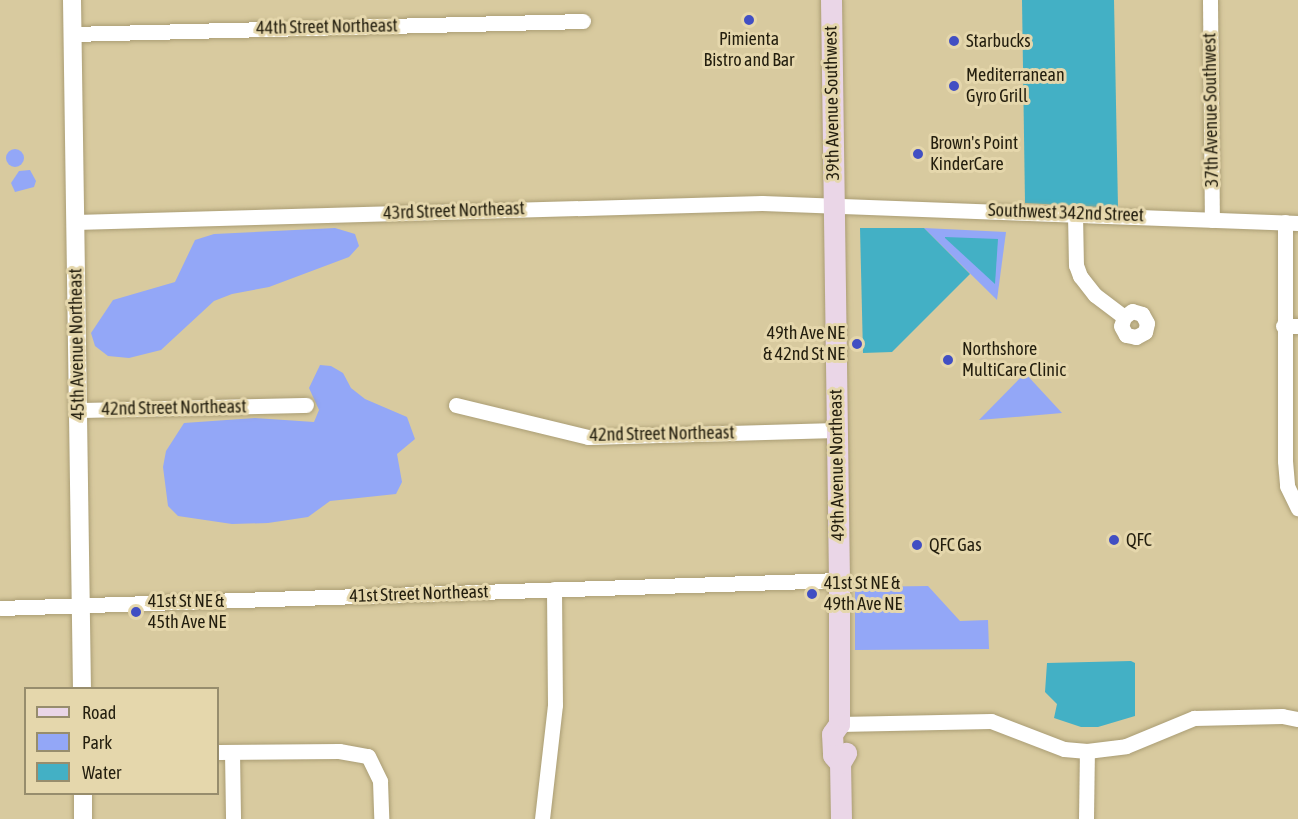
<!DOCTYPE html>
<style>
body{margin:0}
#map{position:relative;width:1298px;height:819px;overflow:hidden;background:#d8ca9f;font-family:"Asap Condensed",sans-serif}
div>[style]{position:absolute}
.green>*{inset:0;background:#93a7f7}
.round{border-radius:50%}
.water>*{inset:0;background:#43b0c5}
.roads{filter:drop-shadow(0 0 2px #aa9d74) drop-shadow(0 0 2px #aa9d74)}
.minor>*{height:15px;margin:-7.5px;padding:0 7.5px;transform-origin:7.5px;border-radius:7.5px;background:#fff}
.tertiary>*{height:18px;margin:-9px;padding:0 9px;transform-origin:9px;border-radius:9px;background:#fff}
.secondary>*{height:21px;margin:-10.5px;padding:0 10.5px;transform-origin:10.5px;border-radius:10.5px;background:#ead6e7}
.dots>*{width:16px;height:16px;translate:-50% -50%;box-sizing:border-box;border:3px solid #e5d7ac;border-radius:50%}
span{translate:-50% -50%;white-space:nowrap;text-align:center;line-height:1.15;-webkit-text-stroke:6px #e5d7ac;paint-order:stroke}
.street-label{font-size:18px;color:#231e0e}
.poi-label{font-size:18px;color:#231e0e}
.left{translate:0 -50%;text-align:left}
.right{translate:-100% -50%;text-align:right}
.legend{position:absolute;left:24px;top:687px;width:195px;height:108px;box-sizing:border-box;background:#e5d7ac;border:2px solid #978d6d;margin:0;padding:8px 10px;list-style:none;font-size:18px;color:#231e0e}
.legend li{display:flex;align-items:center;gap:12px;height:30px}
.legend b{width:30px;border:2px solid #978d6d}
</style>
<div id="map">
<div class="green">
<div class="round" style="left:6px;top:149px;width:18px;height:18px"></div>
<div style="clip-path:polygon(30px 170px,36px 181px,34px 187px,15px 192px,11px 183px,19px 171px)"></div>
<div style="clip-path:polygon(335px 228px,355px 234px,359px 246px,349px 257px,269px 287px,232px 294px,214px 301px,161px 350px,129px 358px,108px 356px,95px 346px,91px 333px,113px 300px,175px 282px,195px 240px,214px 234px)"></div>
<div style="clip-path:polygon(924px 228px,1006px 232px,997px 300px)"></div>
<div style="clip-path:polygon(320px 365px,331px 366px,343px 373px,351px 388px,365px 399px,407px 417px,415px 439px,397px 454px,402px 482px,396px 494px,330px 501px,308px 517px,268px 523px,232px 524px,178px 516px,168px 506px,163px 467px,166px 451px,184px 423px,255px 418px,314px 422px,319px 410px,309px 388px)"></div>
<div style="clip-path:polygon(1025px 373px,1062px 413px,979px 420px)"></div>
<div style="clip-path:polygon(928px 586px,960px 621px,988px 620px,989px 649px,855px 650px,855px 587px)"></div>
</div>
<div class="water">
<div style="clip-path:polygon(1022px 0,1114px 0,1118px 208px,1025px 203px)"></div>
<div style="clip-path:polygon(860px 228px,924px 228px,970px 274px,892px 352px,863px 353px)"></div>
<div style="clip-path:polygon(945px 237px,998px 239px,995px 284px,945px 238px)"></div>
<div style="clip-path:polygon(1131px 661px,1135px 663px,1135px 716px,1098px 727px,1081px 727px,1054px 718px,1057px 704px,1045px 692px,1047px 663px)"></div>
</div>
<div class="roads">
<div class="minor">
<div style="left:1210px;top:0;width:220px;rotate:89.5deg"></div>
<div style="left:71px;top:34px;width:512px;rotate:-1.45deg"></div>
<div style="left:1075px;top:214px;width:51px;rotate:88.9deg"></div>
<div style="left:1076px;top:265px;width:12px;rotate:70deg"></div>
<div style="left:1080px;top:276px;width:24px;rotate:52deg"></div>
<div style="left:1095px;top:295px;width:36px;rotate:37deg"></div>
<div style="left:1124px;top:317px;width:9px;rotate:108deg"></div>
<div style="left:1121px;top:326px;width:10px;rotate:61deg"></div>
<div style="left:1126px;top:335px;width:10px;rotate:11deg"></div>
<div style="left:1136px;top:337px;width:10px;rotate:-29deg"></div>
<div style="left:1145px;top:332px;width:9px;rotate:-77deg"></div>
<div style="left:1147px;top:323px;width:10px;rotate:-119deg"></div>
<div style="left:1142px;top:314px;width:10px;rotate:-163deg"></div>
<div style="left:1132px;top:311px;width:10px;rotate:143deg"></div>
<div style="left:75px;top:222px;width:687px;rotate:-1.58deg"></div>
<div style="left:762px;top:203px;width:536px;rotate:2.14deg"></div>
<div style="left:1285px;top:222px;width:239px;rotate:90deg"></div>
<div style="left:1285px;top:461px;width:25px;rotate:85deg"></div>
<div style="left:1287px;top:486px;width:25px;rotate:64deg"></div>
<div style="left:1283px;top:326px;width:15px"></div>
<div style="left:456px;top:405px;width:136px;rotate:13.6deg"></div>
<div style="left:588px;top:437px;width:248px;rotate:-1.6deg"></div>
<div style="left:78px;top:410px;width:228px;rotate:-1.3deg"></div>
<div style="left:0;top:608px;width:839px;rotate:-1.91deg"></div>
<div style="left:839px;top:724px;width:152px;rotate:-1.1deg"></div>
<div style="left:991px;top:721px;width:78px;rotate:21deg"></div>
<div style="left:1064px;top:749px;width:23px;rotate:5deg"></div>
<div style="left:1087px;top:751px;width:39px;rotate:-7deg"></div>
<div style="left:1126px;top:746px;width:74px;rotate:-22.4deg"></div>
<div style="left:1194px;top:718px;width:88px;rotate:-1.3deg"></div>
<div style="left:1282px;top:716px;width:16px;rotate:11deg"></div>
<div style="left:218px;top:752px;width:121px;rotate:-0.5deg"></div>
<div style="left:339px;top:751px;width:29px;rotate:10deg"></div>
<div style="left:368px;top:756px;width:28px;rotate:64deg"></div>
<div style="left:380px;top:781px;width:38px;rotate:88deg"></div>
<div style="left:232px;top:752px;width:67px;rotate:89.1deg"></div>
<div style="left:542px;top:819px;width:115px;rotate:-83.5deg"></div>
<div style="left:555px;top:705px;width:116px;rotate:-90.5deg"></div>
<div style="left:1086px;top:819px;width:68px;rotate:-89.2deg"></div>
</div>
<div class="tertiary">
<div style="left:72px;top:0;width:688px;rotate:89.17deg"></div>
<div style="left:83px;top:794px;width:25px;rotate:90deg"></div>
</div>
<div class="secondary">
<div style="left:831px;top:0;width:580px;rotate:89.21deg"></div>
<div style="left:839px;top:580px;width:144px;rotate:90deg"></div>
<div style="left:839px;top:724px;width:12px;rotate:125deg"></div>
<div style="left:832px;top:734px;width:21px;rotate:87deg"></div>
<div style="left:833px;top:755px;width:11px;rotate:49deg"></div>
<div style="left:841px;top:819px;width:56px;rotate:-91deg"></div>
<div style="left:840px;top:763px;width:12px;rotate:-59deg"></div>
</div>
</div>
<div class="dots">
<div style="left:749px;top:20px;background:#414fc3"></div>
<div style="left:954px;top:41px;background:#414fc3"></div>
<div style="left:954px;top:86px;background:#414fc3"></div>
<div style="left:918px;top:154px;background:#414fc3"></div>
<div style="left:857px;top:344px;background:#414fc3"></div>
<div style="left:948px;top:360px;background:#414fc3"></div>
<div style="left:1114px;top:540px;background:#414fc3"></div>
<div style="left:917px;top:545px;background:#414fc3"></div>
<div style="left:812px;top:594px;background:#414fc3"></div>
<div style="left:136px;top:612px;background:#414fc3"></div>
</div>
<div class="street-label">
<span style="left:327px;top:27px;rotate:-1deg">44th Street Northeast</span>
<span style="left:832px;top:103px;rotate:-91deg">39th Avenue Southwest</span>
<span style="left:1211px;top:110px;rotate:-91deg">37th Avenue Southwest</span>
<span style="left:454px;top:211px;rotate:-2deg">43rd Street Northeast</span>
<span style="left:1066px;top:213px;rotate:2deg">Southwest 342nd Street</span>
<span style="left:77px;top:344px;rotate:-91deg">45th Avenue Northeast</span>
<span style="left:174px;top:408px;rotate:-1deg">42nd Street Northeast</span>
<span style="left:662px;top:434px;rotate:-1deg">42nd Street Northeast</span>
<span style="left:837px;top:465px;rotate:-91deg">49th Avenue Northeast</span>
<span style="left:419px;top:594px;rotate:-2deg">41st Street Northeast</span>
</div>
<div class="poi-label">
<span style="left:749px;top:50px">Pimienta<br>Bistro and Bar</span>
<span class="left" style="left:966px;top:41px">Starbucks</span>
<span class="left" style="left:966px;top:86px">Mediterranean<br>Gyro Grill</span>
<span class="left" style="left:930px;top:154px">Brown's Point<br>KinderCare</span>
<span class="right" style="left:845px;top:344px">49th Ave NE<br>&amp; 42nd St NE</span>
<span class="left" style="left:962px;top:360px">Northshore<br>MultiCare Clinic</span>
<span class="left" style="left:1126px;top:540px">QFC</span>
<span class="left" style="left:929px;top:545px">QFC Gas</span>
<span class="left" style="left:824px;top:594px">41st St NE &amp;<br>49th Ave NE</span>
<span class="left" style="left:148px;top:612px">41st St NE &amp;<br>45th Ave NE</span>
</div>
<ul class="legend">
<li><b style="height:8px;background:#ead6e7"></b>Road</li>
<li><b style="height:16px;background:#93a7f7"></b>Park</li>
<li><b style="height:16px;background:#43b0c5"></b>Water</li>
</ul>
</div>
